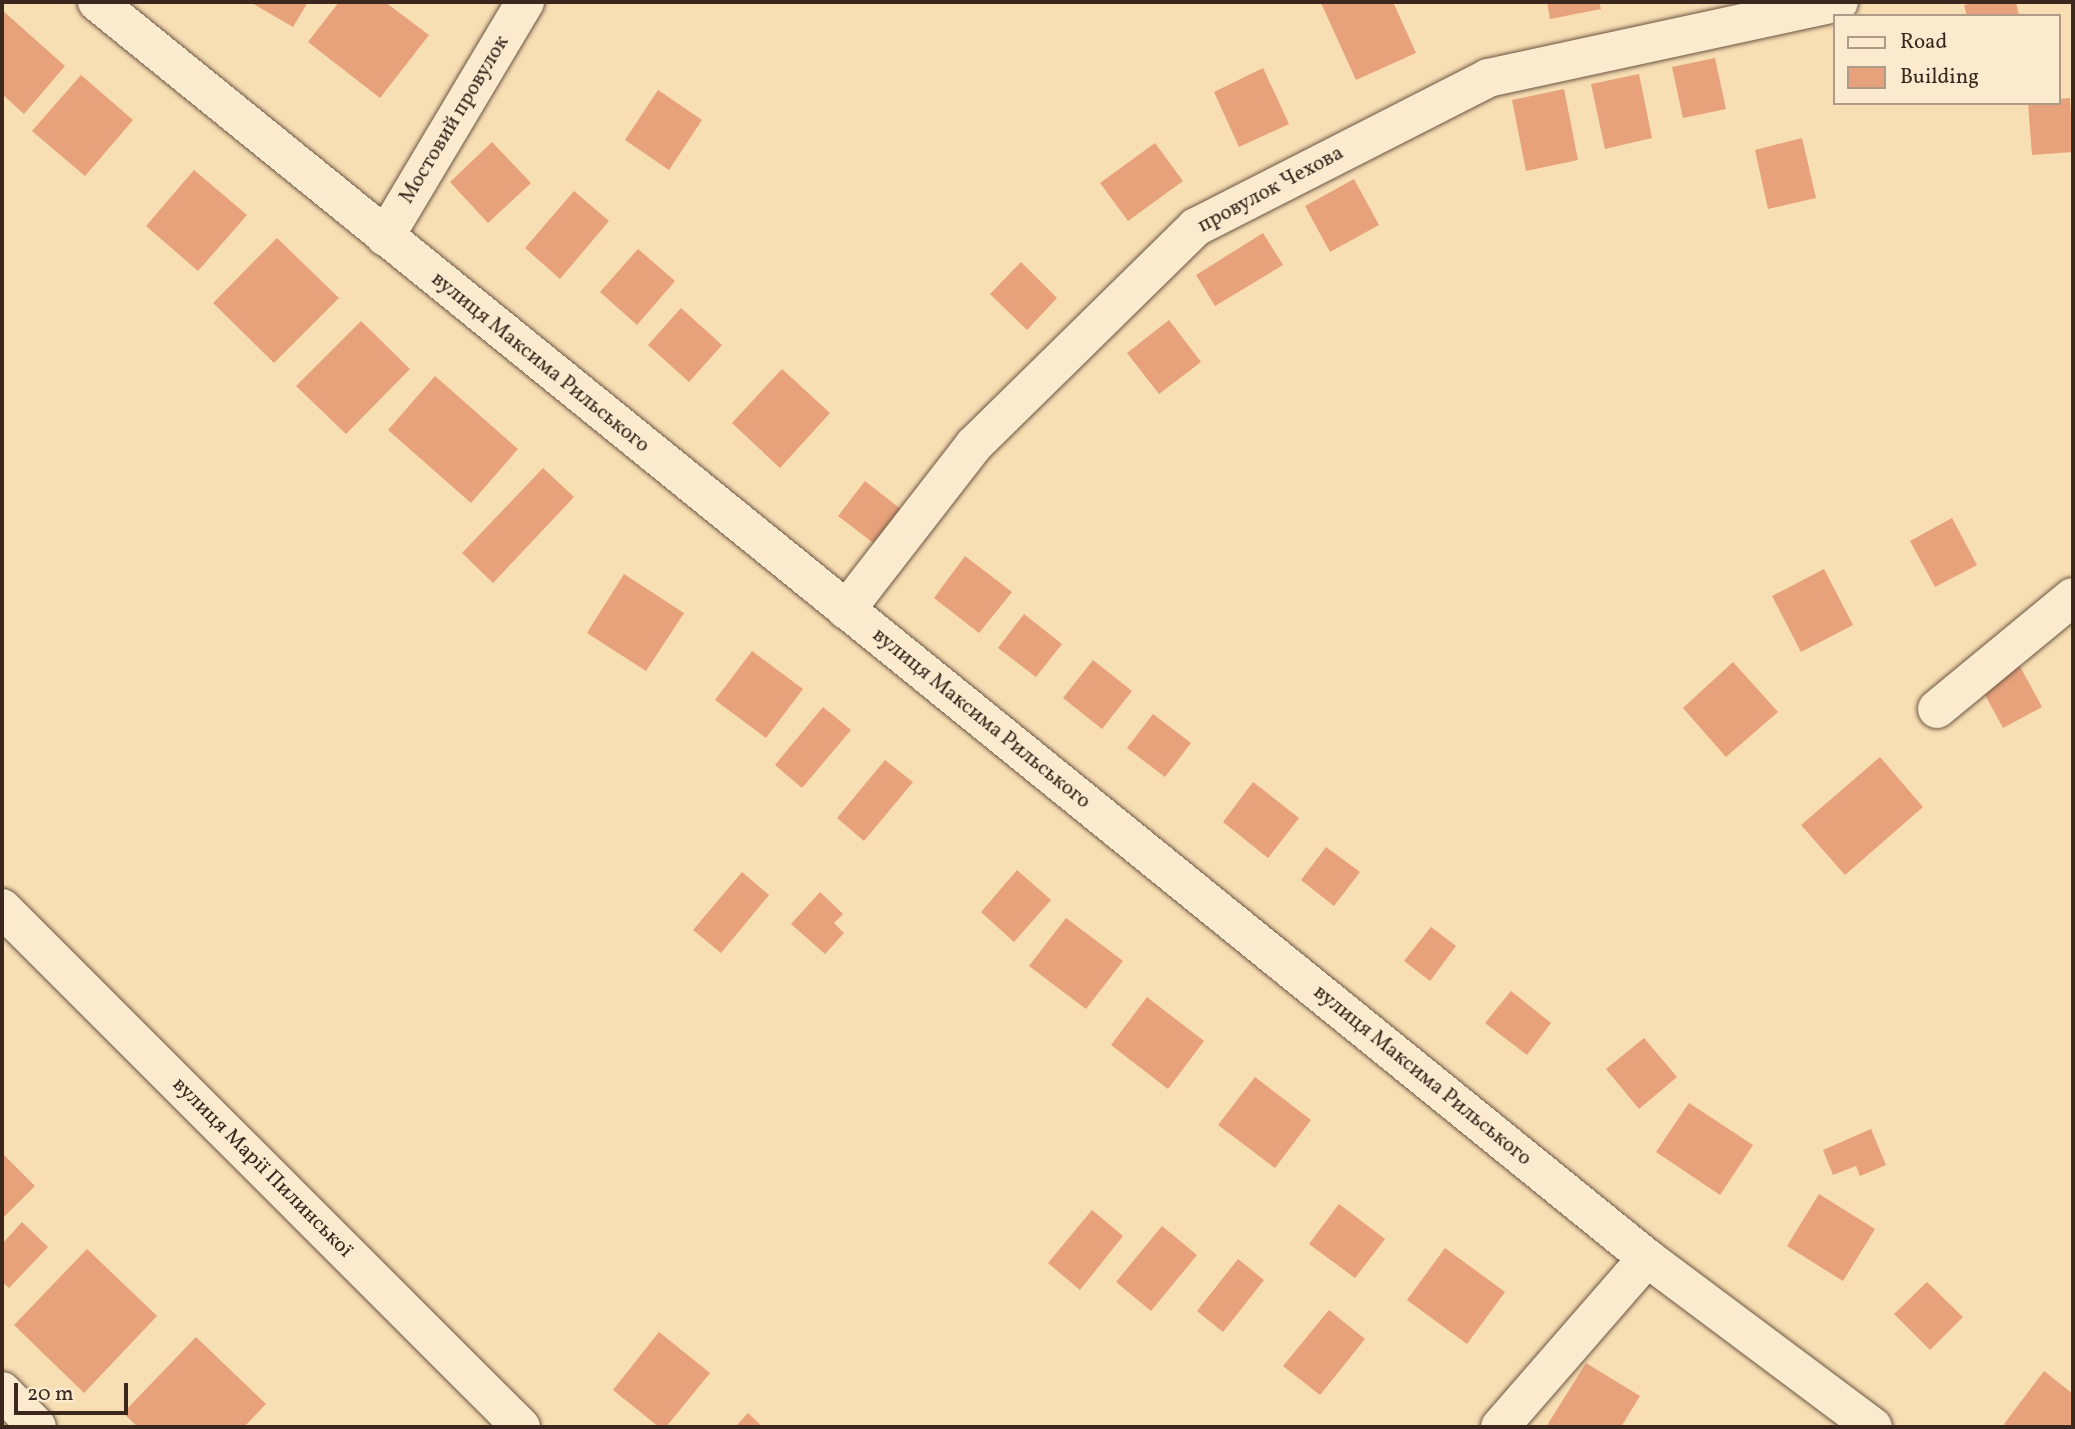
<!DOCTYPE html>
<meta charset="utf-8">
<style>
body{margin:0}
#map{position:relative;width:2075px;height:1429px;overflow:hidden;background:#f8deb3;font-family:Vollkorn,serif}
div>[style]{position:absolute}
.building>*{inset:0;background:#e7a27b}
.roads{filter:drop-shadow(0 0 2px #6b5543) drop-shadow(0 0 2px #6b5543)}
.minor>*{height:38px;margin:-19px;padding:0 19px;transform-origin:19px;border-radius:19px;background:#faeace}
.secondary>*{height:38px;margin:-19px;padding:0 19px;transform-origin:19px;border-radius:19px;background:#faeace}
span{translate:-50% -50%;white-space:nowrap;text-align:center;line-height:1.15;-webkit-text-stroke:5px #faeace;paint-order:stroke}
.street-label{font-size:21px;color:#3c271e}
.frame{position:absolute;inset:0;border:4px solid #3c271e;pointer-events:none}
.legend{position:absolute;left:1833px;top:14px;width:228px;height:91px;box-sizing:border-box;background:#faeace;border:2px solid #ae9c88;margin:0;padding:9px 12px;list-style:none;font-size:21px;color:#3c271e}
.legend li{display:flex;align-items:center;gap:14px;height:35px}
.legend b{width:35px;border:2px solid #ae9c88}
.scale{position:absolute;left:14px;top:1383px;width:114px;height:32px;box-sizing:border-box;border:4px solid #3c271e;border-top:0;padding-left:9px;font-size:21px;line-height:24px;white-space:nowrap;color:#3c271e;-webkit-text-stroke:5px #faeace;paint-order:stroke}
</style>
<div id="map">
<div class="building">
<div style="clip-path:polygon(250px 2px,308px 2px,293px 27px)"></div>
<div style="clip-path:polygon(339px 2px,385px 2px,429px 35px,380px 98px,308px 42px)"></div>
<div style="clip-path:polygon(1324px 2px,1393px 2px,1416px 53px,1356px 80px,1321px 3px)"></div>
<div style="clip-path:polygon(1547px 2px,1599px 2px,1601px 9px,1550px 19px)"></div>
<div style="clip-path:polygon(1977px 2px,2016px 2px,2019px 16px,1967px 16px,1964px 5px)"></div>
<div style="clip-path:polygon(2px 10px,65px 66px,24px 114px,2px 94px)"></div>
<div style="clip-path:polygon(1715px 58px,1726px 109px,1683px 118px,1672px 67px)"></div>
<div style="clip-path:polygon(1263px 68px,1289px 124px,1239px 147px,1214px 92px)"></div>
<div style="clip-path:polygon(1639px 74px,1652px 138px,1605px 149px,1591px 84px)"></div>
<div style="clip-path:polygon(81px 75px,133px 120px,85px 176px,32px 131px)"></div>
<div style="clip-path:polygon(1564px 89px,1578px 160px,1526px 171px,1512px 100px)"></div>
<div style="clip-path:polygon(658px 90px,702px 120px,669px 170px,625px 140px)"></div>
<div style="clip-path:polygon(2070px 98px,2073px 152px,2032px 155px,2028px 103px,2059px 103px,2059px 99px)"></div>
<div style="clip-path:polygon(1802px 138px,1816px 198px,1768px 209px,1755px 150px)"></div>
<div style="clip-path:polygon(492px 142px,531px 183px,488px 223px,450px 182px)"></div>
<div style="clip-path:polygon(1155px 143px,1183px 181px,1128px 221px,1100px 183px)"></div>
<div style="clip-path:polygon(194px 170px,247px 215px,198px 271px,146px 226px)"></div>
<div style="clip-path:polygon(1354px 179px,1379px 225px,1330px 252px,1305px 206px)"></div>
<div style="clip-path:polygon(574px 191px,609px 221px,560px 279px,525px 248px)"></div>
<div style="clip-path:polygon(1263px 233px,1283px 265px,1215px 306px,1196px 275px)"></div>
<div style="clip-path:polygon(277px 238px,339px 298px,274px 363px,213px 303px)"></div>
<div style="clip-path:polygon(638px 249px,675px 281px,637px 325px,600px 292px)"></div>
<div style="clip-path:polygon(1021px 262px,1057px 298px,1027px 330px,990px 294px)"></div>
<div style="clip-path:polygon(681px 308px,722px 345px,689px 382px,648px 345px)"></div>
<div style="clip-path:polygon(1169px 320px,1201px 362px,1159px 394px,1127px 353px)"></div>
<div style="clip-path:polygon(361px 321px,410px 369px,346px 434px,296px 386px)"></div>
<div style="clip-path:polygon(782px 369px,830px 413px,780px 468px,732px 423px)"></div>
<div style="clip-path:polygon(435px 376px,518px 449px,471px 503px,388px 430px)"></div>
<div style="clip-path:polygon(543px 468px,574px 497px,493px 583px,462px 553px)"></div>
<div style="clip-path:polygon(865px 481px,902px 510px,876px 545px,838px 516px)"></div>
<div style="clip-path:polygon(1952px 518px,1977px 565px,1935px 587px,1910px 541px)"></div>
<div style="clip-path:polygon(965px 556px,1012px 592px,979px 633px,934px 598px)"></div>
<div style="clip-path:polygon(1824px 569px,1853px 625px,1801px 652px,1772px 596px)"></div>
<div style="clip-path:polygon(624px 574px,684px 613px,646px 671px,587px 633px)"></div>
<div style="clip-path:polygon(1024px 614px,1062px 644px,1036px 677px,998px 648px)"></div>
<div style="clip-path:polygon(752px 651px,803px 689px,766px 738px,715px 700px)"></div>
<div style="clip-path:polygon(1093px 660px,1132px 691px,1102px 729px,1063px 698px)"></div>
<div style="clip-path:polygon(2017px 661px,2042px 707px,2003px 728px,1978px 682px)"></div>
<div style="clip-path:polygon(1733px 662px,1778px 712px,1726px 757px,1683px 708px)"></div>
<div style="clip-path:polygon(823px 707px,851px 730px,802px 788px,775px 765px)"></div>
<div style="clip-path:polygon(1153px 714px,1191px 743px,1165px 777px,1127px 748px)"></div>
<div style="clip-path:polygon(1880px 757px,1923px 807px,1845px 875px,1801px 825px)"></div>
<div style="clip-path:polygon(885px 760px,913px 782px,864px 841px,837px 818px)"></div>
<div style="clip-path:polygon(1253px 782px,1299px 818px,1268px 858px,1223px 822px)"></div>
<div style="clip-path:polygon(1326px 847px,1360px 872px,1334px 906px,1301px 880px)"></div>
<div style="clip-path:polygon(1017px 870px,1051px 900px,1014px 942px,981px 912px)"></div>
<div style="clip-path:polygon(742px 872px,769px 895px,721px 953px,693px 930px)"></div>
<div style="clip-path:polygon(820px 892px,843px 914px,834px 923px,844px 933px,825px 954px,791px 924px)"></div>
<div style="clip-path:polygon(1066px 918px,1123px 961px,1086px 1009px,1029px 966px)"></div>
<div style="clip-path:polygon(1431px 927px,1456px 946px,1430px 981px,1404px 961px)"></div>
<div style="clip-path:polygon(1511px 991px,1551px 1023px,1527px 1055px,1485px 1023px)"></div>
<div style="clip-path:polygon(1147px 997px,1204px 1041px,1168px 1089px,1111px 1045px)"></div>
<div style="clip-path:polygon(1644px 1038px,1677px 1077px,1639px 1109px,1606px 1069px)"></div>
<div style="clip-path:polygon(1255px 1077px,1311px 1120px,1275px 1168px,1218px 1125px)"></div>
<div style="clip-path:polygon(1689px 1103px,1753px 1145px,1720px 1195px,1656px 1152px)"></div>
<div style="clip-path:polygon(1871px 1129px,1886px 1165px,1860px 1176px,1856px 1166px,1833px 1175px,1823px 1150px)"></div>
<div style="clip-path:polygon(2px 1153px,35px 1186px,2px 1219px)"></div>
<div style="clip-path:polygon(1819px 1194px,1875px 1229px,1843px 1281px,1787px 1246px)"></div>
<div style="clip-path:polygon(1339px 1204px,1385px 1239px,1355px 1278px,1309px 1244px)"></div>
<div style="clip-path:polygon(1092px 1210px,1123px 1236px,1080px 1290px,1048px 1263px)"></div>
<div style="clip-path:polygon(22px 1222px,48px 1247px,9px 1288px,2px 1282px,2px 1244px)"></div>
<div style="clip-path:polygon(1162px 1226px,1197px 1255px,1151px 1311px,1116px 1282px)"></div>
<div style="clip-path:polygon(1445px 1248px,1505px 1292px,1467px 1344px,1407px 1300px)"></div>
<div style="clip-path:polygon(87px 1249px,157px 1316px,84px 1393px,14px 1325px)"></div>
<div style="clip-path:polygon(1238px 1259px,1264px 1280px,1223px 1332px,1197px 1311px)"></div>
<div style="clip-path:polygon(1927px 1282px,1963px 1317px,1930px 1350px,1894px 1314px)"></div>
<div style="clip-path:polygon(1329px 1310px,1365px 1339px,1320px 1395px,1283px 1366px)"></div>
<div style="clip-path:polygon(659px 1332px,710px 1373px,666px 1427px,659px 1427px,613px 1390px)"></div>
<div style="clip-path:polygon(196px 1337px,266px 1404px,244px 1427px,138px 1427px,123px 1413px)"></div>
<div style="clip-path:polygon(1586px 1363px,1640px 1396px,1621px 1427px,1546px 1427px)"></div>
<div style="clip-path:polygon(2044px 1371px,2073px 1394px,2073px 1427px,2008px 1427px,2004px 1424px)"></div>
<div style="clip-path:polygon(748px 1413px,763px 1427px,735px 1427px)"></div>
</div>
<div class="roads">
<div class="minor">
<div style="left:385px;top:237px;width:274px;rotate:-59.2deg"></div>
<div style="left:846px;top:610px;width:209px;rotate:-52.2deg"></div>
<div style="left:974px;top:445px;width:311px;rotate:-44.5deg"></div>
<div style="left:1196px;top:227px;width:328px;rotate:-27deg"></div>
<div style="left:1488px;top:78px;width:359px;rotate:-12.2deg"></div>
<div style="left:1937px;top:709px;width:176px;rotate:-39.5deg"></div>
<div style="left:2px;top:908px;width:734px;rotate:45deg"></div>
<div style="left:2px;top:1391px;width:50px;rotate:45.8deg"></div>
<div style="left:1500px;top:1427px;width:224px;rotate:-49deg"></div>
</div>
<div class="secondary">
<div style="left:97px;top:2px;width:1995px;rotate:39.02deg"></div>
<div style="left:1647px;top:1258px;width:282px;rotate:36.8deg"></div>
</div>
</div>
<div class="street-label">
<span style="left:455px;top:120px;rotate:-59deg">Мостовий провулок</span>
<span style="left:1271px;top:190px;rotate:-28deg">провулок Чехова</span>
<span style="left:540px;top:363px;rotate:39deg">вулиця Максима Рильського</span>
<span style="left:981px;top:719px;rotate:39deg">вулиця Максима Рильського</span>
<span style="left:1422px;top:1076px;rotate:39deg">вулиця Максима Рильського</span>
<span style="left:262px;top:1168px;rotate:45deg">вулиця Марії Пилинської</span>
</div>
<div class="frame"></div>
<ul class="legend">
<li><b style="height:9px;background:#faeace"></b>Road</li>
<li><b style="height:19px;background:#e7a27b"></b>Building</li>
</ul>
<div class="scale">20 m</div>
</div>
